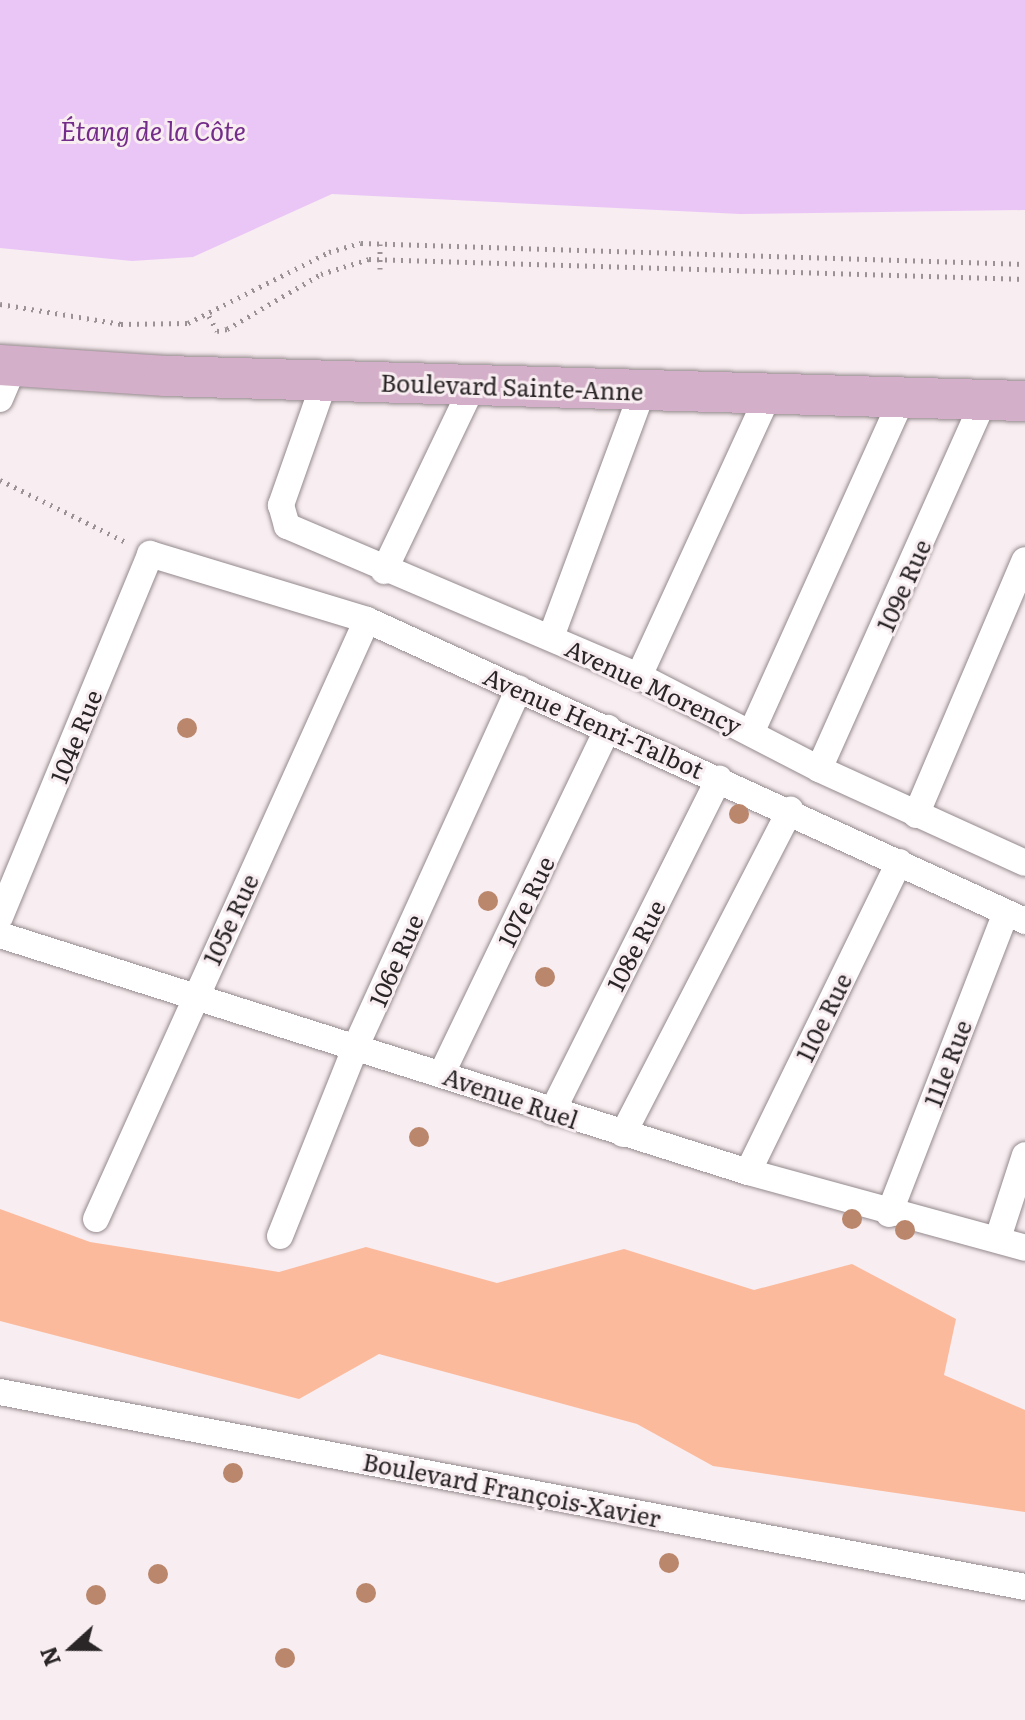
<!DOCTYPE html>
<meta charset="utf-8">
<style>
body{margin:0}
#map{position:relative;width:1025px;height:1720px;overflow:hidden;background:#f8edf0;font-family:Literata,serif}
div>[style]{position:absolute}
.green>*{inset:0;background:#fcba9d}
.water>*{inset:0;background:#eac6f7}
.path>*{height:5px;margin-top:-2.5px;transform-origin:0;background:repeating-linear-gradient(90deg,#9a9294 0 2px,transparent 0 8px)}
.roads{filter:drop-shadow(0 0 2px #948a8d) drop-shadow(0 0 2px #948a8d)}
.street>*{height:26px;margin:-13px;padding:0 13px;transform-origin:13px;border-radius:13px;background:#fff}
.primary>*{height:40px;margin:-20px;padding:0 20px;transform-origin:20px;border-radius:20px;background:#d4afc9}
.trees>*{width:20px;height:20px;margin:-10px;border-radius:50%;background:#ba876c}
span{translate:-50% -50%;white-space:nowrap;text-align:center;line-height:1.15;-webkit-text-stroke:6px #f8edf0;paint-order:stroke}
.street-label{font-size:24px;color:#2a2627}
.water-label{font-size:26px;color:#732c89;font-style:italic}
.north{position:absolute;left:32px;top:1608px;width:80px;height:80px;-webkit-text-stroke:6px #f8edf0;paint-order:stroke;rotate:249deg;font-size:22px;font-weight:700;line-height:32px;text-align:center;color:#2a2627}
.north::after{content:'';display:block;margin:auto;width:28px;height:36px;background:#2a2627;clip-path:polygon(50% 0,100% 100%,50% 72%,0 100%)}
</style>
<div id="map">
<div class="green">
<div style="clip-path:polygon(0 1209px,90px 1242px,279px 1272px,366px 1247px,497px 1283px,624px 1249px,754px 1290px,852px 1264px,956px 1319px,944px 1375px,1025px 1410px,1025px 1512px,713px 1466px,637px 1424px,379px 1354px,299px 1399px,0 1321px)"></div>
</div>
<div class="water">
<div style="clip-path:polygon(0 0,1025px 0,1025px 210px,740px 214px,332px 194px,193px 257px,132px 261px,0 248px)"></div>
</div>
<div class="path">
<div style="left:380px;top:269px;width:25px;rotate:-90deg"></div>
<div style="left:0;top:304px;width:123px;rotate:9.4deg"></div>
<div style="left:121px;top:324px;width:67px;rotate:-0.9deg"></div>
<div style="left:188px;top:323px;width:158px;rotate:-26.7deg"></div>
<div style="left:329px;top:252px;width:33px;rotate:-16deg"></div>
<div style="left:361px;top:243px;width:664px;rotate:1.81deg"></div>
<div style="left:209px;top:316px;width:17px;rotate:62deg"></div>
<div style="left:217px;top:331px;width:10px;rotate:-11deg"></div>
<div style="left:227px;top:329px;width:109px;rotate:-30.3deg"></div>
<div style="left:321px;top:274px;width:50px;rotate:-17.4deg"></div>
<div style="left:369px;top:259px;width:656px;rotate:1.75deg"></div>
<div style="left:0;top:480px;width:143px;rotate:26.2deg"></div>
</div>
<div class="roads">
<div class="street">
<div style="left:325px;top:380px;width:133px;rotate:109.4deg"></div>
<div style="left:281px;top:505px;width:22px;rotate:74deg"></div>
<div style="left:287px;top:526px;width:383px;rotate:23.1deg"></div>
<div style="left:639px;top:676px;width:203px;rotate:27.3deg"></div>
<div style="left:819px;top:769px;width:226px;rotate:24.5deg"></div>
<div style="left:0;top:399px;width:34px;rotate:-67deg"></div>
<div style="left:384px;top:571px;width:206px;rotate:-64.4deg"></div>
<div style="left:551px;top:637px;width:264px;rotate:-69.6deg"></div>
<div style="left:639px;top:676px;width:311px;rotate:-65.3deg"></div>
<div style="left:752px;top:731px;width:367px;rotate:-65.7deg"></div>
<div style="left:819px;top:769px;width:404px;rotate:-65.9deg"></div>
<div style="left:916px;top:815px;width:277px;rotate:-66.9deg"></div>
<div style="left:0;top:917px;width:393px;rotate:-67.5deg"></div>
<div style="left:150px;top:554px;width:227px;rotate:16.9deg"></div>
<div style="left:367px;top:620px;width:724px;rotate:24.58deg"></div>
<div style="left:0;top:935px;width:785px;rotate:17.58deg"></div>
<div style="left:748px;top:1172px;width:287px;rotate:15.3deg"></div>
<div style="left:442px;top:1073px;width:383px;rotate:-64.3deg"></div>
<div style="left:552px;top:1112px;width:373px;rotate:-63.4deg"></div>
<div style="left:623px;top:1134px;width:365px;rotate:-62.7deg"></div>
<div style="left:748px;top:1172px;width:345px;rotate:-64deg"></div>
<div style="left:889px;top:1214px;width:323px;rotate:-68.8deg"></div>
<div style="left:96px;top:1219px;width:657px;rotate:-65.66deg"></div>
<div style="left:280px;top:1236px;width:205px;rotate:-68.2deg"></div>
<div style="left:356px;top:1046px;width:393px;rotate:-65.5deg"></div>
<div style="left:998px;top:1238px;width:87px;rotate:-72deg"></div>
<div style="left:0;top:1392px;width:1043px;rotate:10.77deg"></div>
</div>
<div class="primary">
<div style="left:0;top:365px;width:166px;rotate:3.8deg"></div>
<div style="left:166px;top:376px;width:859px;rotate:1.67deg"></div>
</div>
</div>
<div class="trees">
<div style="left:187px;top:728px"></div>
<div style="left:739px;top:814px"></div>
<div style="left:488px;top:901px"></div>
<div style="left:545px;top:977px"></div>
<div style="left:419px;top:1137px"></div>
<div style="left:852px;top:1219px"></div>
<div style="left:905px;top:1230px"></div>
<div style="left:233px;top:1473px"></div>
<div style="left:669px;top:1563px"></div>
<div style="left:158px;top:1574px"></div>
<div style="left:366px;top:1593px"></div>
<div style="left:96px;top:1595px"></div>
<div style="left:285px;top:1658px"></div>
</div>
<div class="street-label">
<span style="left:512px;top:386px;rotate:2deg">Boulevard Sainte-Anne</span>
<span style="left:903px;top:585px;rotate:-66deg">109e Rue</span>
<span style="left:654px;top:686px;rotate:25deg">Avenue Morency</span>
<span style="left:594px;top:722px;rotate:24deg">Avenue Henri-Talbot</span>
<span style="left:75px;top:736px;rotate:-68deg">104e Rue</span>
<span style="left:525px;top:901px;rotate:-64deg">107e Rue</span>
<span style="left:230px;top:919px;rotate:-65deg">105e Rue</span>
<span style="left:635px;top:945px;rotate:-63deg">108e Rue</span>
<span style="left:395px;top:960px;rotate:-66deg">106e Rue</span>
<span style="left:823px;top:1017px;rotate:-64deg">110e Rue</span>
<span style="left:947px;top:1063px;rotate:-69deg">111e Rue</span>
<span style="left:511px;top:1097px;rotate:19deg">Avenue Ruel</span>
<span style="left:512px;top:1489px;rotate:11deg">Boulevard François-Xavier</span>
</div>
<div class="water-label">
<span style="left:153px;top:130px">Étang de la Côte</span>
</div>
<div class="north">N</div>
</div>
